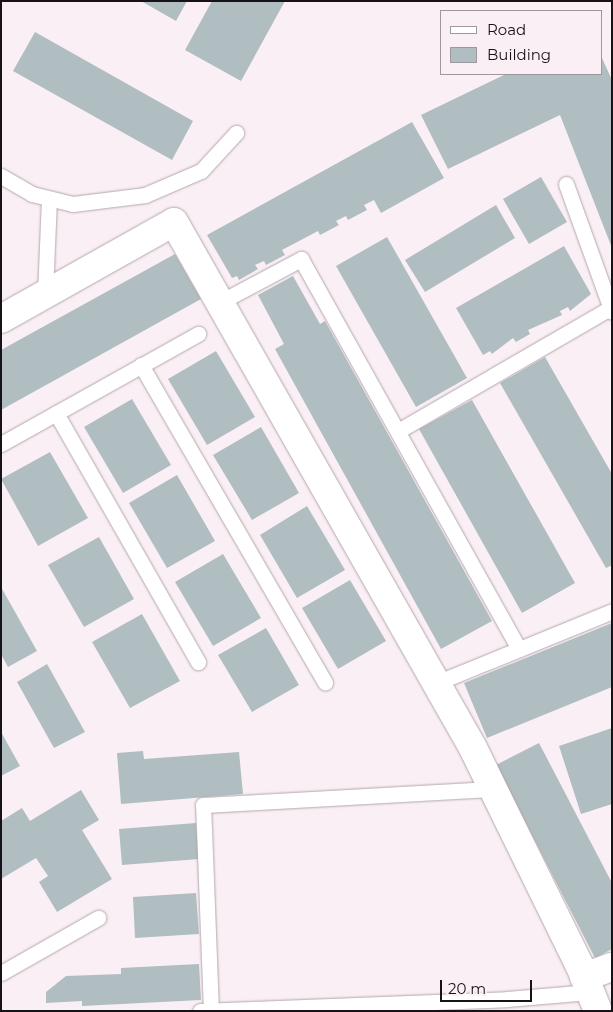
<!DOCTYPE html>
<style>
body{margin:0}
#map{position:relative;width:613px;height:1012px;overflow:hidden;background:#fbeff6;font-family:Montserrat,sans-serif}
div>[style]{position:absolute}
.building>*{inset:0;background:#b0bdc1}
.roads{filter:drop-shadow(0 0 1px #b2a7ad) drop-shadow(0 0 1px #b2a7ad)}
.service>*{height:15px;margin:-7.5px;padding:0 7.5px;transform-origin:7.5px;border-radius:7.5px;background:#fff}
.minor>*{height:28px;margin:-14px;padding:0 14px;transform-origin:14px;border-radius:14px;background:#fff}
span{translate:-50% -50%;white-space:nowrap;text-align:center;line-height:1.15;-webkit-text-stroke:4.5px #fbeff6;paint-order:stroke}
.frame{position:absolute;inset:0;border:2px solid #161215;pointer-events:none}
.legend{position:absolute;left:440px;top:10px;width:162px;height:65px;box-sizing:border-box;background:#fbeff6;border:1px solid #9f979c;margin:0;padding:6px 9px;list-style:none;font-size:15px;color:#161215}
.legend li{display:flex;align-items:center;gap:10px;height:25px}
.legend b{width:25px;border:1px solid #9f979c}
.scale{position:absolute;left:440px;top:980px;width:92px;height:22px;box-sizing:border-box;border:2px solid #161215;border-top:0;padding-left:6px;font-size:15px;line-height:18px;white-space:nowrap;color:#161215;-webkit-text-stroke:4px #fbeff6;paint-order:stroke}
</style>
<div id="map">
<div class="building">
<div style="clip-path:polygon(141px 1px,187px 1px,176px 21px)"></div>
<div style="clip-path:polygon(212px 1px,285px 1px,241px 81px,185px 50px)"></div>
<div style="clip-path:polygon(35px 32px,193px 121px,172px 160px,13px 71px)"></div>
<div style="clip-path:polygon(602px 58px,612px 80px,612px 248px,560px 115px,448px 169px,421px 115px,506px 74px,602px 74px)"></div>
<div style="clip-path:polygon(412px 122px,444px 178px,381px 213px,374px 200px,364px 205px,367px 210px,348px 220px,346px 216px,336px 221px,339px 225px,320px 235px,318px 231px,282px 250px,285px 255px,266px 265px,264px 261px,255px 265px,258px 269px,239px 280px,237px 276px,232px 278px,207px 235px)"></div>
<div style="clip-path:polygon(541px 177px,567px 222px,529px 244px,503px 199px)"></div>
<div style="clip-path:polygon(496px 205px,515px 238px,425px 292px,405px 260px)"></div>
<div style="clip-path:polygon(387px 237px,467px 378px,416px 407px,336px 266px)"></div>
<div style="clip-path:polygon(564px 246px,591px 294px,570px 311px,568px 307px,560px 311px,562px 315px,528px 330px,530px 334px,516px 342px,513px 338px,492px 354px,490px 351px,483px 355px,456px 308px)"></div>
<div style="clip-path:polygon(175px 254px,201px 299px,1px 410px,1px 350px)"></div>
<div style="clip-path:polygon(293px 276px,320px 324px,325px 321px,492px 621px,441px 649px,275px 349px,284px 344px,258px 295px)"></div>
<div style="clip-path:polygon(216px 351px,255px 417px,207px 445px,168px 379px)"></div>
<div style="clip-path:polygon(545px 357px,612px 474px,612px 565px,606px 568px,500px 383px)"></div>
<div style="clip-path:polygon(132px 399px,171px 465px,123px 493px,84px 427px)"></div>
<div style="clip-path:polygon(472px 400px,575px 583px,522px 613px,419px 429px)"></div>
<div style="clip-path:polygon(261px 427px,299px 493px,252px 520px,213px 455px)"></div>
<div style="clip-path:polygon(50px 452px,88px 518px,38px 546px,1px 479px)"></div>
<div style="clip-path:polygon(177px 475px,215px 541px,167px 568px,129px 503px)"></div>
<div style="clip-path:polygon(307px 506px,345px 570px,297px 598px,260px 535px)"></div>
<div style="clip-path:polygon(99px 537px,134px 599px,84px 627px,48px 565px)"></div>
<div style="clip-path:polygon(223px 554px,261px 618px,213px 646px,175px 582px)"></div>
<div style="clip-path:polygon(350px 580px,386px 641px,338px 669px,302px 608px)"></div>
<div style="clip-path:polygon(1px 587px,37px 651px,8px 667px,1px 654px)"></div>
<div style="clip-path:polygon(142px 614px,180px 681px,130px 708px,92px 642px)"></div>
<div style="clip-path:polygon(612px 623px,612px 687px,487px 738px,464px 683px)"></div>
<div style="clip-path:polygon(266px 628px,299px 685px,252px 712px,218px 655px)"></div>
<div style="clip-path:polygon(47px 664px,85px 732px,54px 748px,17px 682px)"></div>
<div style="clip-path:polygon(612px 728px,612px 804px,581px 814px,559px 746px)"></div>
<div style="clip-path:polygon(1px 732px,20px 766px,1px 776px)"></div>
<div style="clip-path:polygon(539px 743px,612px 883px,612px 949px,595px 958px,496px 765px)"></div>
<div style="clip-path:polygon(143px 751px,144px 759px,239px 752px,243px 794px,121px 804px,117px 753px)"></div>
<div style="clip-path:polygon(81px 790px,99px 820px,82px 830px,112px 879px,57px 912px,39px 882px,48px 876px,36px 858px,1px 879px,1px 821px,22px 808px,30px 821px)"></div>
<div style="clip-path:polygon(196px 823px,199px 859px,122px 865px,119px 829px)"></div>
<div style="clip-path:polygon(196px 893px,199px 934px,135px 938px,133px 897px)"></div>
<div style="clip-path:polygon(199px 964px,201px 1000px,82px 1006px,82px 1001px,46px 1003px,46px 992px,66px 976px,121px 974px,121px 968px)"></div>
</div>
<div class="roads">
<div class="service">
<div style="left:1px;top:176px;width:36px;rotate:30deg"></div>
<div style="left:32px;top:194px;width:42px;rotate:13.7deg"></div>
<div style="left:73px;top:204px;width:73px;rotate:-7.1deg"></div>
<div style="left:145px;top:195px;width:61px;rotate:-23.2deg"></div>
<div style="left:201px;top:171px;width:52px;rotate:-47.4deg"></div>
<div style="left:566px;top:184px;width:136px;rotate:70.2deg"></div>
<div style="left:45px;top:294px;width:94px;rotate:-87.6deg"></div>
<div style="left:220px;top:302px;width:92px;rotate:-28deg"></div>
<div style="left:301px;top:259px;width:447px;rotate:60.8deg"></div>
<div style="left:141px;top:365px;width:367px;rotate:59.9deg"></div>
<div style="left:56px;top:413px;width:287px;rotate:60.3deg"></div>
<div style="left:398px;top:431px;width:245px;rotate:-30.1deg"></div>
<div style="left:1px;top:444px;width:226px;rotate:-29.2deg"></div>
<div style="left:436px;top:683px;width:190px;rotate:-22.2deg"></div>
<div style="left:1px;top:973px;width:112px;rotate:-29.6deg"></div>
<div style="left:200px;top:1011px;width:307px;rotate:-2.2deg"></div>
<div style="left:507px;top:999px;width:83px;rotate:-4.8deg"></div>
<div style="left:211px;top:1011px;width:206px;rotate:-92.2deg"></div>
<div style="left:203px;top:805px;width:290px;rotate:-3.2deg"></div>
</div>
<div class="minor">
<div style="left:1px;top:319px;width:198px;rotate:-29.3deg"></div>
<div style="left:174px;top:222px;width:605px;rotate:60.38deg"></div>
<div style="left:473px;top:748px;width:243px;rotate:63.9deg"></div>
<div style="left:580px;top:966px;width:48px;rotate:68.2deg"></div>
<div style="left:584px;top:977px;width:30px;rotate:-20deg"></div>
</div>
</div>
<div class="frame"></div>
<ul class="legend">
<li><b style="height:6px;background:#fff"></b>Road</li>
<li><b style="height:14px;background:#b0bdc1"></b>Building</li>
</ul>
<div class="scale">20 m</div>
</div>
